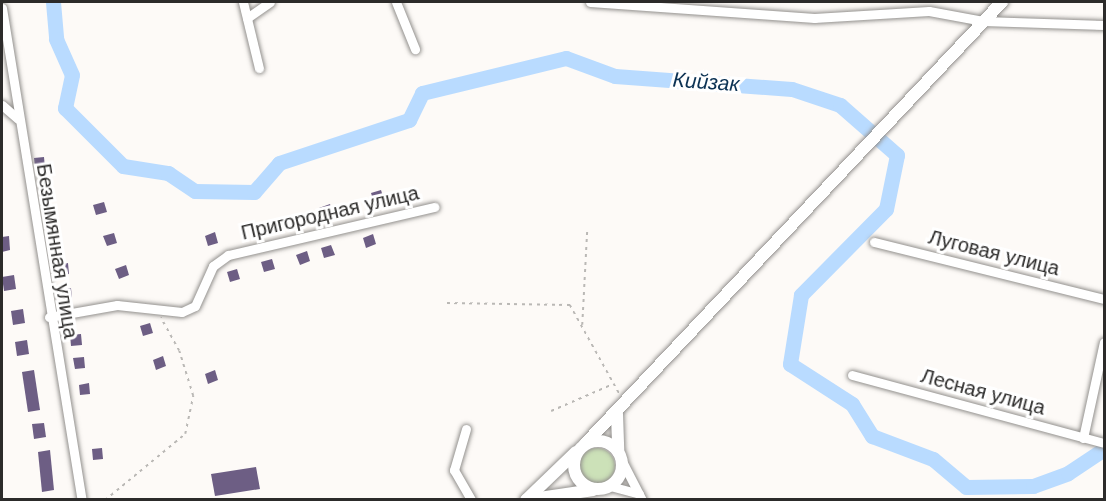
<!DOCTYPE html>
<meta charset="utf-8">
<style>
body{margin:0}
#map{position:relative;width:1106px;height:501px;overflow:hidden;background:#fdfaf7;font-family:Arial,sans-serif}
div>[style]{position:absolute}
.green>*{inset:0;background:#cce1b8}
.round{border-radius:50%}
.river>*{height:15px;margin:-7.5px;padding:0 7.5px;transform-origin:7.5px;border-radius:7.5px;background:#b9dbff}
.building>*{inset:0;background:#6d5e84}
.path>*{height:1.5px;margin-top:-0.75px;transform-origin:0;background:repeating-linear-gradient(90deg,#bab8b5 0 3px,transparent 0 7.5px)}
.roads{filter:drop-shadow(0 0 2px #93918e) drop-shadow(0 0 2px #93918e)}
.minor>*{height:9px;margin:-4.5px;padding:0 4.5px;transform-origin:4.5px;border-radius:4.5px;background:#fff}
.major>*{height:12px;margin:-6px;padding:0 6px;transform-origin:6px;border-radius:6px;background:#fff}
.major>.ring{margin:-6px;padding:0;box-sizing:content-box;background:none;border:12px solid #fff;border-radius:50%}
span{translate:-50% -50%;white-space:nowrap;text-align:center;line-height:1.15;-webkit-text-stroke:6px #fff;paint-order:stroke}
.street-label{font-size:20px;color:#2c2b2a}
.water-label{font-size:21px;color:#0d3354;font-style:italic}
.frame{position:absolute;inset:0;border:3px solid #2c2b2a;pointer-events:none}
</style>
<div id="map">
<div class="green">
<div class="round" style="left:579px;top:448px;width:36px;height:36px"></div>
</div>
<div class="river">
<div style="left:53px;top:2px;width:37px;rotate:85deg"></div>
<div style="left:56px;top:39px;width:39px;rotate:66deg"></div>
<div style="left:72px;top:75px;width:34px;rotate:102deg"></div>
<div style="left:65px;top:108px;width:82px;rotate:45deg"></div>
<div style="left:123px;top:166px;width:46px;rotate:8.8deg"></div>
<div style="left:168px;top:173px;width:32px;rotate:34deg"></div>
<div style="left:195px;top:191px;width:59px;rotate:1deg"></div>
<div style="left:254px;top:192px;width:38px;rotate:-49deg"></div>
<div style="left:279px;top:163px;width:137px;rotate:-18.3deg"></div>
<div style="left:409px;top:120px;width:30px;rotate:-64deg"></div>
<div style="left:422px;top:93px;width:148px;rotate:-13.7deg"></div>
<div style="left:566px;top:58px;width:52px;rotate:20.2deg"></div>
<div style="left:615px;top:76px;width:177px;rotate:4.2deg"></div>
<div style="left:792px;top:89px;width:51px;rotate:18.4deg"></div>
<div style="left:840px;top:105px;width:76px;rotate:41.3deg"></div>
<div style="left:897px;top:155px;width:55px;rotate:101.5deg"></div>
<div style="left:886px;top:209px;width:121px;rotate:134.7deg"></div>
<div style="left:801px;top:295px;width:70px;rotate:99.1deg"></div>
<div style="left:790px;top:364px;width:74px;rotate:32.8deg"></div>
<div style="left:852px;top:404px;width:38px;rotate:58deg"></div>
<div style="left:872px;top:436px;width:65px;rotate:20.7deg"></div>
<div style="left:933px;top:459px;width:43px;rotate:40.3deg"></div>
<div style="left:966px;top:487px;width:67px;rotate:-0.9deg"></div>
<div style="left:1033px;top:486px;width:37px;rotate:-20deg"></div>
<div style="left:1068px;top:473px;width:43px;rotate:-33.7deg"></div>
</div>
<div class="building">
<div style="clip-path:polygon(44px 157px,45px 168px,35px 169px,34px 158px)"></div>
<div style="clip-path:polygon(381px 190px,384px 200px,374px 203px,371px 193px)"></div>
<div style="clip-path:polygon(104px 202px,107px 212px,96px 215px,93px 205px)"></div>
<div style="clip-path:polygon(330px 204px,333px 214px,322px 218px,319px 208px)"></div>
<div style="clip-path:polygon(275px 219px,278px 229px,268px 232px,264px 222px)"></div>
<div style="clip-path:polygon(215px 232px,218px 243px,208px 246px,205px 236px)"></div>
<div style="clip-path:polygon(114px 233px,117px 243px,107px 246px,103px 236px)"></div>
<div style="clip-path:polygon(373px 234px,376px 244px,366px 248px,363px 238px)"></div>
<div style="clip-path:polygon(9px 236px,10px 250px,2px 252px,2px 237px)"></div>
<div style="clip-path:polygon(62px 239px,63px 250px,52px 251px,51px 240px)"></div>
<div style="clip-path:polygon(331px 245px,335px 255px,324px 258px,321px 248px)"></div>
<div style="clip-path:polygon(307px 251px,310px 261px,300px 265px,296px 255px)"></div>
<div style="clip-path:polygon(272px 259px,275px 269px,264px 272px,261px 262px)"></div>
<div style="clip-path:polygon(68px 263px,69px 274px,58px 276px,57px 265px)"></div>
<div style="clip-path:polygon(126px 265px,129px 275px,119px 279px,115px 269px)"></div>
<div style="clip-path:polygon(237px 269px,240px 279px,230px 282px,227px 272px)"></div>
<div style="clip-path:polygon(14px 275px,16px 289px,4px 291px,2px 277px)"></div>
<div style="clip-path:polygon(71px 288px,72px 299px,61px 300px,60px 289px)"></div>
<div style="clip-path:polygon(23px 309px,25px 323px,13px 325px,11px 311px)"></div>
<div style="clip-path:polygon(150px 323px,153px 333px,143px 336px,140px 326px)"></div>
<div style="clip-path:polygon(81px 334px,82px 345px,71px 346px,70px 335px)"></div>
<div style="clip-path:polygon(27px 340px,29px 354px,17px 356px,15px 342px)"></div>
<div style="clip-path:polygon(163px 356px,166px 366px,156px 370px,153px 360px)"></div>
<div style="clip-path:polygon(84px 357px,85px 368px,75px 369px,73px 358px)"></div>
<div style="clip-path:polygon(34px 370px,40px 410px,28px 412px,22px 372px)"></div>
<div style="clip-path:polygon(215px 370px,218px 380px,208px 384px,205px 374px)"></div>
<div style="clip-path:polygon(89px 383px,90px 394px,80px 395px,79px 385px)"></div>
<div style="clip-path:polygon(44px 423px,46px 437px,34px 439px,32px 424px)"></div>
<div style="clip-path:polygon(102px 448px,103px 459px,93px 460px,92px 449px)"></div>
<div style="clip-path:polygon(50px 450px,54px 490px,42px 492px,38px 452px)"></div>
<div style="clip-path:polygon(256px 467px,260px 489px,215px 496px,211px 474px)"></div>
</div>
<div class="path">
<div style="left:447px;top:303px;width:123px;rotate:0.9deg"></div>
<div style="left:570px;top:305px;width:101px;rotate:60.9deg"></div>
<div style="left:582px;top:325px;width:95px;rotate:-87deg"></div>
<div style="left:551px;top:411px;width:68px;rotate:-23.5deg"></div>
<div style="left:105px;top:500px;width:104px;rotate:-39.5deg"></div>
<div style="left:185px;top:434px;width:39px;rotate:-78deg"></div>
<div style="left:193px;top:396px;width:47px;rotate:-107.3deg"></div>
<div style="left:179px;top:351px;width:38px;rotate:-119deg"></div>
</div>
<div class="roads">
<div class="minor">
<div style="left:243px;top:2px;width:68px;rotate:76.4deg"></div>
<div style="left:396px;top:2px;width:51px;rotate:68deg"></div>
<div style="left:590px;top:2px;width:225px;rotate:4.1deg"></div>
<div style="left:814px;top:18px;width:115px;rotate:-3.5deg"></div>
<div style="left:929px;top:11px;width:55px;rotate:10.5deg"></div>
<div style="left:983px;top:21px;width:121px;rotate:1.9deg"></div>
<div style="left:2px;top:8px;width:498px;rotate:80.8deg"></div>
<div style="left:247px;top:18px;width:28px;rotate:-35deg"></div>
<div style="left:2px;top:105px;width:21px;rotate:41deg"></div>
<div style="left:874px;top:242px;width:237px;rotate:13.9deg"></div>
<div style="left:49px;top:317px;width:69px;rotate:-10deg"></div>
<div style="left:117px;top:305px;width:65px;rotate:6.1deg"></div>
<div style="left:182px;top:312px;width:14px;rotate:-25deg"></div>
<div style="left:195px;top:306px;width:44px;rotate:-65.8deg"></div>
<div style="left:213px;top:266px;width:19px;rotate:-36deg"></div>
<div style="left:228px;top:255px;width:212px;rotate:-13.1deg"></div>
<div style="left:852px;top:375px;width:261px;rotate:15.1deg"></div>
<div style="left:466px;top:429px;width:43px;rotate:106.3deg"></div>
<div style="left:454px;top:470px;width:34px;rotate:60deg"></div>
<div style="left:1083px;top:438px;width:98px;rotate:-77.7deg"></div>
<div style="left:622px;top:461px;width:44px;rotate:62.9deg"></div>
<div style="left:610px;top:486px;width:30px;rotate:15deg"></div>
</div>
<div class="major">
<div style="left:617px;top:414px;width:38px;rotate:88deg"></div>
<div class="ring" style="left:574px;top:441px;width:36px;height:36px"></div>
<div style="left:585px;top:444px;width:608px;rotate:-46.67deg"></div>
<div style="left:527px;top:499px;width:68px;rotate:-43.8deg"></div>
<div style="left:526px;top:500px;width:68px;rotate:-8.5deg"></div>
</div>
</div>
<div class="street-label">
<span style="left:330px;top:213px;rotate:-13deg">Пригородная улица</span>
<span style="left:57px;top:251px;rotate:81deg">Безымянная улица</span>
<span style="left:994px;top:253px;rotate:14deg">Луговая улица</span>
<span style="left:983px;top:392px;rotate:15deg">Лесная улица</span>
</div>
<div class="water-label">
<span style="left:706px;top:82px;rotate:4deg">Кийзак</span>
</div>
<div class="frame"></div>
</div>
